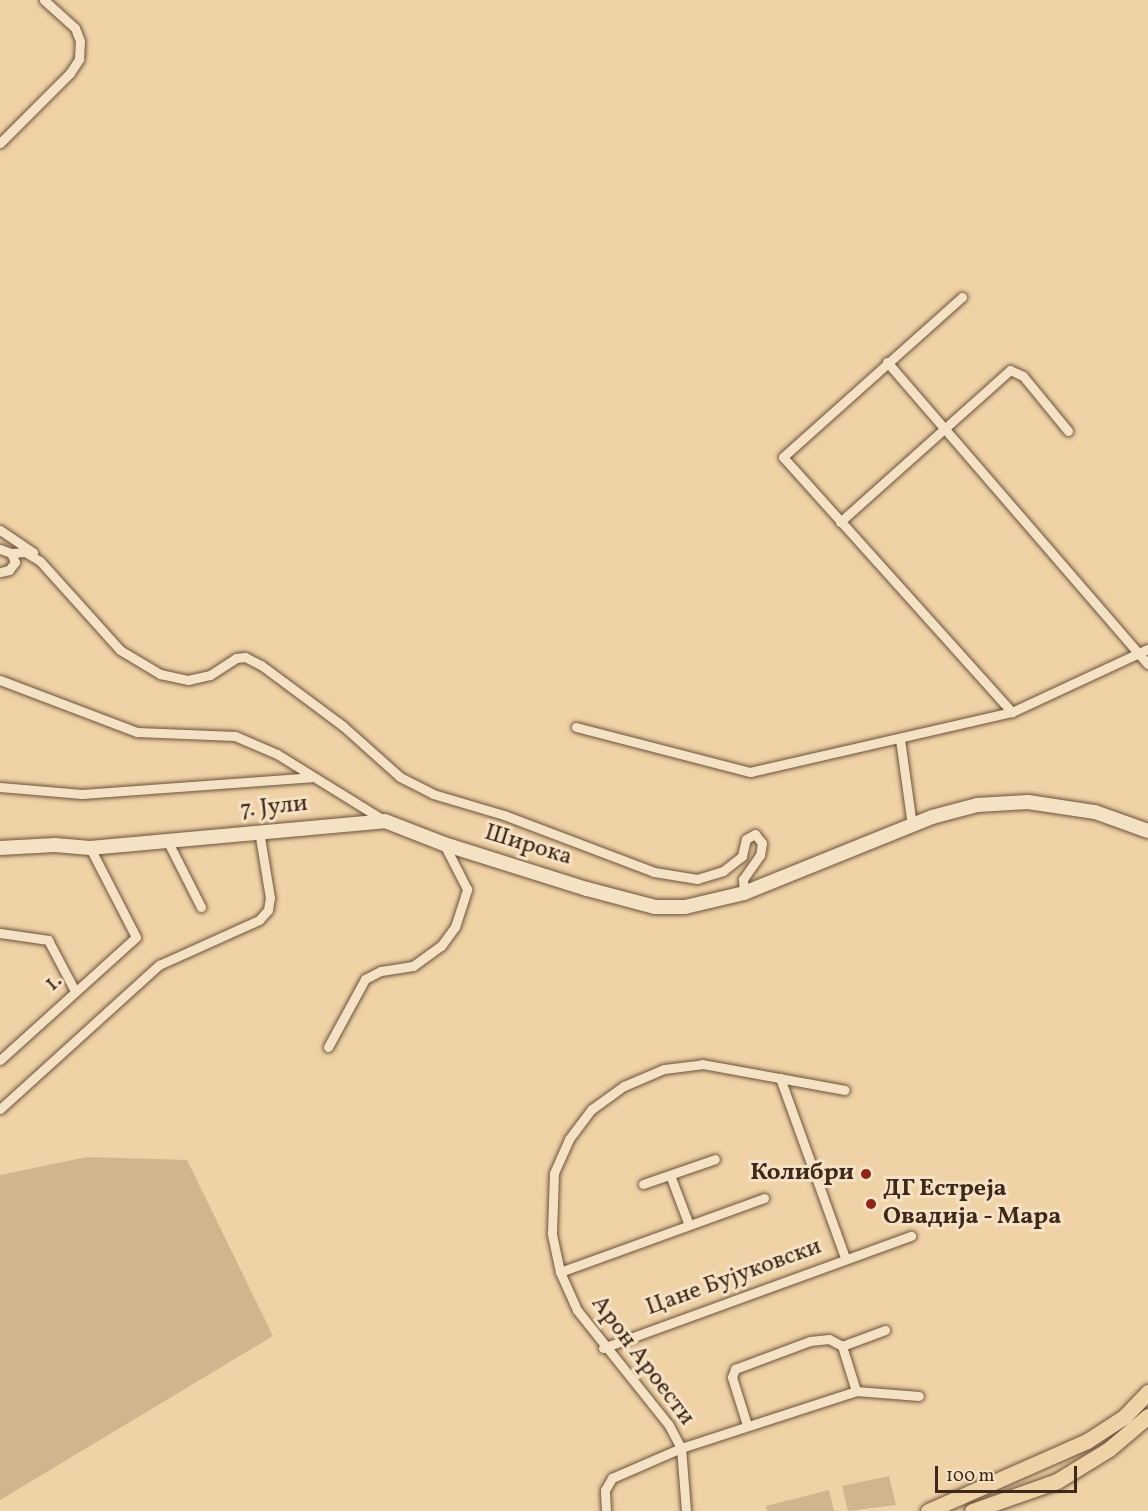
<!DOCTYPE html>
<meta charset="utf-8">
<style>
body{margin:0}
#map{position:relative;width:1148px;height:1511px;overflow:hidden;background:#efd2a5;font-family:Vollkorn,serif}
div>[style]{position:absolute}
.green>*{inset:0;background:#d1b58d}
.roads{filter:drop-shadow(0 0 2px #6b523d) drop-shadow(0 0 2px #6b523d)}
.street>*{height:9px;margin:-4.5px;padding:0 4.5px;transform-origin:4.5px;border-radius:4.5px;background:#f5e2c4}
.secondary>*{height:14px;margin:-7px;padding:0 7px;transform-origin:7px;border-radius:7px;background:#f5e2c4}
.primary>*{height:15px;margin:-7.5px;padding:0 7.5px;transform-origin:7.5px;border-radius:7.5px;background:#efd2a5}
.dots>*{width:16px;height:16px;translate:-50% -50%;box-sizing:border-box;border:3px solid #f5e2c4;border-radius:50%}
span{translate:-50% -50%;white-space:nowrap;text-align:center;line-height:1.15;-webkit-text-stroke:6px #f5e2c4;paint-order:stroke}
.street-label{font-size:24px;color:#3f271a}
.poi-label{font-size:24px;color:#3f271a;font-weight:700}
.right{translate:-100% -50%;text-align:right}
.left{translate:0 -50%;text-align:left}
.scale{position:absolute;left:935px;top:1466px;width:142px;height:27px;box-sizing:border-box;border:3px solid #3f271a;border-top:0;padding-left:8px;font-size:18px;line-height:21px;white-space:nowrap;color:#3f271a;-webkit-text-stroke:4px #f5e2c4;paint-order:stroke}
</style>
<div id="map">
<div class="green">
<div style="clip-path:polygon(87px 1157px,187px 1160px,273px 1336px,0 1500px,0 1175px)"></div>
<div style="clip-path:polygon(889px 1476px,896px 1505px,848px 1511px,842px 1486px)"></div>
<div style="clip-path:polygon(829px 1490px,834px 1511px,767px 1511px,766px 1506px)"></div>
</div>
<div class="roads">
<div class="street">
<div style="left:0;top:143px;width:99px;rotate:-45deg"></div>
<div style="left:70px;top:73px;width:17px;rotate:-57deg"></div>
<div style="left:79px;top:59px;width:18px;rotate:-87deg"></div>
<div style="left:80px;top:41px;width:14px;rotate:-111deg"></div>
<div style="left:75px;top:28px;width:42px;rotate:-137.9deg"></div>
<div style="left:962px;top:297px;width:240px;rotate:138.2deg"></div>
<div style="left:783px;top:457px;width:343px;rotate:48.1deg"></div>
<div style="left:887px;top:362px;width:399px;rotate:49.2deg"></div>
<div style="left:840px;top:522px;width:228px;rotate:-41.8deg"></div>
<div style="left:1010px;top:370px;width:14px;rotate:25deg"></div>
<div style="left:1023px;top:376px;width:71px;rotate:50.7deg"></div>
<div style="left:0;top:530px;width:40px;rotate:34deg"></div>
<div style="left:0;top:549px;width:12px;rotate:20deg"></div>
<div style="left:11px;top:553px;width:10px;rotate:66deg"></div>
<div style="left:15px;top:562px;width:10px;rotate:127deg"></div>
<div style="left:9px;top:570px;width:9px;rotate:167deg"></div>
<div style="left:11px;top:553px;width:14px;rotate:-4deg"></div>
<div style="left:25px;top:552px;width:17px;rotate:31deg"></div>
<div style="left:40px;top:561px;width:120px;rotate:48deg"></div>
<div style="left:120px;top:650px;width:47px;rotate:31deg"></div>
<div style="left:160px;top:674px;width:29px;rotate:12deg"></div>
<div style="left:188px;top:680px;width:23px;rotate:-13deg"></div>
<div style="left:210px;top:675px;width:31px;rotate:-33deg"></div>
<div style="left:236px;top:658px;width:9px;rotate:-6deg"></div>
<div style="left:245px;top:657px;width:18px;rotate:27deg"></div>
<div style="left:261px;top:665px;width:102px;rotate:36.6deg"></div>
<div style="left:343px;top:726px;width:76px;rotate:41.8deg"></div>
<div style="left:400px;top:777px;width:37px;rotate:27deg"></div>
<div style="left:433px;top:794px;width:74px;rotate:16.5deg"></div>
<div style="left:504px;top:815px;width:160px;rotate:20.8deg"></div>
<div style="left:654px;top:872px;width:44px;rotate:9.2deg"></div>
<div style="left:697px;top:879px;width:27px;rotate:-17deg"></div>
<div style="left:723px;top:871px;width:24px;rotate:-38deg"></div>
<div style="left:742px;top:856px;width:17px;rotate:-77deg"></div>
<div style="left:746px;top:839px;width:10px;rotate:-29deg"></div>
<div style="left:755px;top:834px;width:11px;rotate:52deg"></div>
<div style="left:762px;top:843px;width:12px;rotate:99deg"></div>
<div style="left:760px;top:855px;width:29px;rotate:125deg"></div>
<div style="left:743px;top:879px;width:14px;rotate:86deg"></div>
<div style="left:0;top:680px;width:147px;rotate:20.8deg"></div>
<div style="left:137px;top:732px;width:98px;rotate:2.3deg"></div>
<div style="left:235px;top:736px;width:46px;rotate:23.2deg"></div>
<div style="left:277px;top:754px;width:127px;rotate:31.8deg"></div>
<div style="left:576px;top:727px;width:180px;rotate:14.5deg"></div>
<div style="left:750px;top:772px;width:269px;rotate:-12.9deg"></div>
<div style="left:1012px;top:712px;width:150px;rotate:-24.9deg"></div>
<div style="left:900px;top:739px;width:87px;rotate:82.1deg"></div>
<div style="left:0;top:787px;width:82px;rotate:4.9deg"></div>
<div style="left:82px;top:794px;width:230px;rotate:-4.2deg"></div>
<div style="left:168px;top:842px;width:73px;rotate:63.1deg"></div>
<div style="left:0;top:933px;width:49px;rotate:8.3deg"></div>
<div style="left:48px;top:940px;width:58px;rotate:62.1deg"></div>
<div style="left:328px;top:1047px;width:77px;rotate:-61.4deg"></div>
<div style="left:365px;top:979px;width:18px;rotate:-27deg"></div>
<div style="left:381px;top:971px;width:32px;rotate:-9deg"></div>
<div style="left:413px;top:966px;width:34px;rotate:-36deg"></div>
<div style="left:441px;top:946px;width:24px;rotate:-54deg"></div>
<div style="left:455px;top:927px;width:40px;rotate:-72deg"></div>
<div style="left:467px;top:889px;width:51px;rotate:-117.1deg"></div>
<div style="left:0;top:1060px;width:183px;rotate:-42.1deg"></div>
<div style="left:136px;top:937px;width:100px;rotate:-117.3deg"></div>
<div style="left:780px;top:1078px;width:191px;rotate:70.1deg"></div>
<div style="left:0;top:1109px;width:215px;rotate:-42.2deg"></div>
<div style="left:159px;top:965px;width:110px;rotate:-24.2deg"></div>
<div style="left:259px;top:920px;width:13px;rotate:-48deg"></div>
<div style="left:268px;top:910px;width:12px;rotate:-81deg"></div>
<div style="left:270px;top:898px;width:68px;rotate:-99.3deg"></div>
<div style="left:670px;top:1175px;width:53px;rotate:69.2deg"></div>
<div style="left:643px;top:1184px;width:76px;rotate:-19.1deg"></div>
<div style="left:560px;top:1272px;width:217px;rotate:-19.9deg"></div>
<div style="left:842px;top:1346px;width:46px;rotate:-20.4deg"></div>
<div style="left:603px;top:1348px;width:328px;rotate:-20deg"></div>
<div style="left:747px;top:1425px;width:50px;rotate:-107.4deg"></div>
<div style="left:732px;top:1377px;width:9px;rotate:-69deg"></div>
<div style="left:735px;top:1369px;width:80px;rotate:-20.5deg"></div>
<div style="left:810px;top:1341px;width:19px;rotate:-6deg"></div>
<div style="left:829px;top:1339px;width:15px;rotate:28deg"></div>
<div style="left:842px;top:1346px;width:47px;rotate:72.7deg"></div>
<div style="left:606px;top:1511px;width:21px;rotate:-93deg"></div>
<div style="left:605px;top:1490px;width:14px;rotate:-60deg"></div>
<div style="left:612px;top:1478px;width:75px;rotate:-23.5deg"></div>
<div style="left:681px;top:1448px;width:184px;rotate:-18deg"></div>
<div style="left:856px;top:1391px;width:63px;rotate:4.5deg"></div>
<div style="left:686px;top:1511px;width:63px;rotate:-94.5deg"></div>
<div style="left:681px;top:1448px;width:27px;rotate:-118deg"></div>
<div style="left:668px;top:1424px;width:146px;rotate:-128.6deg"></div>
<div style="left:577px;top:1310px;width:42px;rotate:-114.1deg"></div>
<div style="left:560px;top:1272px;width:40px;rotate:-102deg"></div>
<div style="left:552px;top:1233px;width:60px;rotate:-88.1deg"></div>
<div style="left:554px;top:1173px;width:37px;rotate:-66deg"></div>
<div style="left:569px;top:1139px;width:38px;rotate:-53deg"></div>
<div style="left:592px;top:1109px;width:39px;rotate:-36deg"></div>
<div style="left:624px;top:1086px;width:43px;rotate:-23deg"></div>
<div style="left:664px;top:1069px;width:38px;rotate:-7deg"></div>
<div style="left:702px;top:1064px;width:145px;rotate:10.3deg"></div>
</div>
<div class="secondary">
<div style="left:0;top:848px;width:55px;rotate:-3.1deg"></div>
<div style="left:55px;top:845px;width:35px;rotate:5deg"></div>
<div style="left:90px;top:848px;width:296px;rotate:-5.2deg"></div>
<div style="left:385px;top:821px;width:63px;rotate:21.3deg"></div>
<div style="left:444px;top:844px;width:150px;rotate:17.5deg"></div>
<div style="left:587px;top:889px;width:70px;rotate:14.8deg"></div>
<div style="left:655px;top:907px;width:30px"></div>
<div style="left:685px;top:907px;width:61px;rotate:-13.3deg"></div>
<div style="left:744px;top:893px;width:203px;rotate:-22deg"></div>
<div style="left:932px;top:817px;width:47px;rotate:-14.9deg"></div>
<div style="left:977px;top:805px;width:51px;rotate:-3.4deg"></div>
<div style="left:1028px;top:802px;width:68px;rotate:8.5deg"></div>
<div style="left:1095px;top:812px;width:56px;rotate:19.7deg"></div>
</div>
<div class="primary">
<div style="left:928px;top:1511px;width:174px;rotate:-23.8deg"></div>
<div style="left:1087px;top:1441px;width:44px;rotate:-33deg"></div>
<div style="left:1124px;top:1417px;width:35px;rotate:-46deg"></div>
<div style="left:972px;top:1511px;width:90px;rotate:-19.4deg"></div>
<div style="left:1057px;top:1481px;width:61px;rotate:-31.6deg"></div>
<div style="left:1109px;top:1449px;width:51px;rotate:-40.2deg"></div>
</div>
</div>
<div class="dots">
<div style="left:866px;top:1174px;background:#8f2418"></div>
<div style="left:871px;top:1204px;background:#8f2418"></div>
</div>
<div class="street-label">
<span style="left:274px;top:808px;rotate:-6deg">7. Јули</span>
<span style="left:528px;top:846px;rotate:17deg">Широка</span>
<span style="left:54px;top:983px;rotate:-42deg">1.</span>
<span style="left:734px;top:1278px;rotate:-20deg">Цане Бујуковски</span>
<span style="left:642px;top:1361px;rotate:53deg">Арон Ароести</span>
</div>
<div class="poi-label">
<span class="right" style="left:854px;top:1174px">Колибри</span>
<span class="left" style="left:883px;top:1204px">ДГ Естреја<br>Овадија - Мара</span>
</div>
<div class="scale">100 m</div>
</div>
